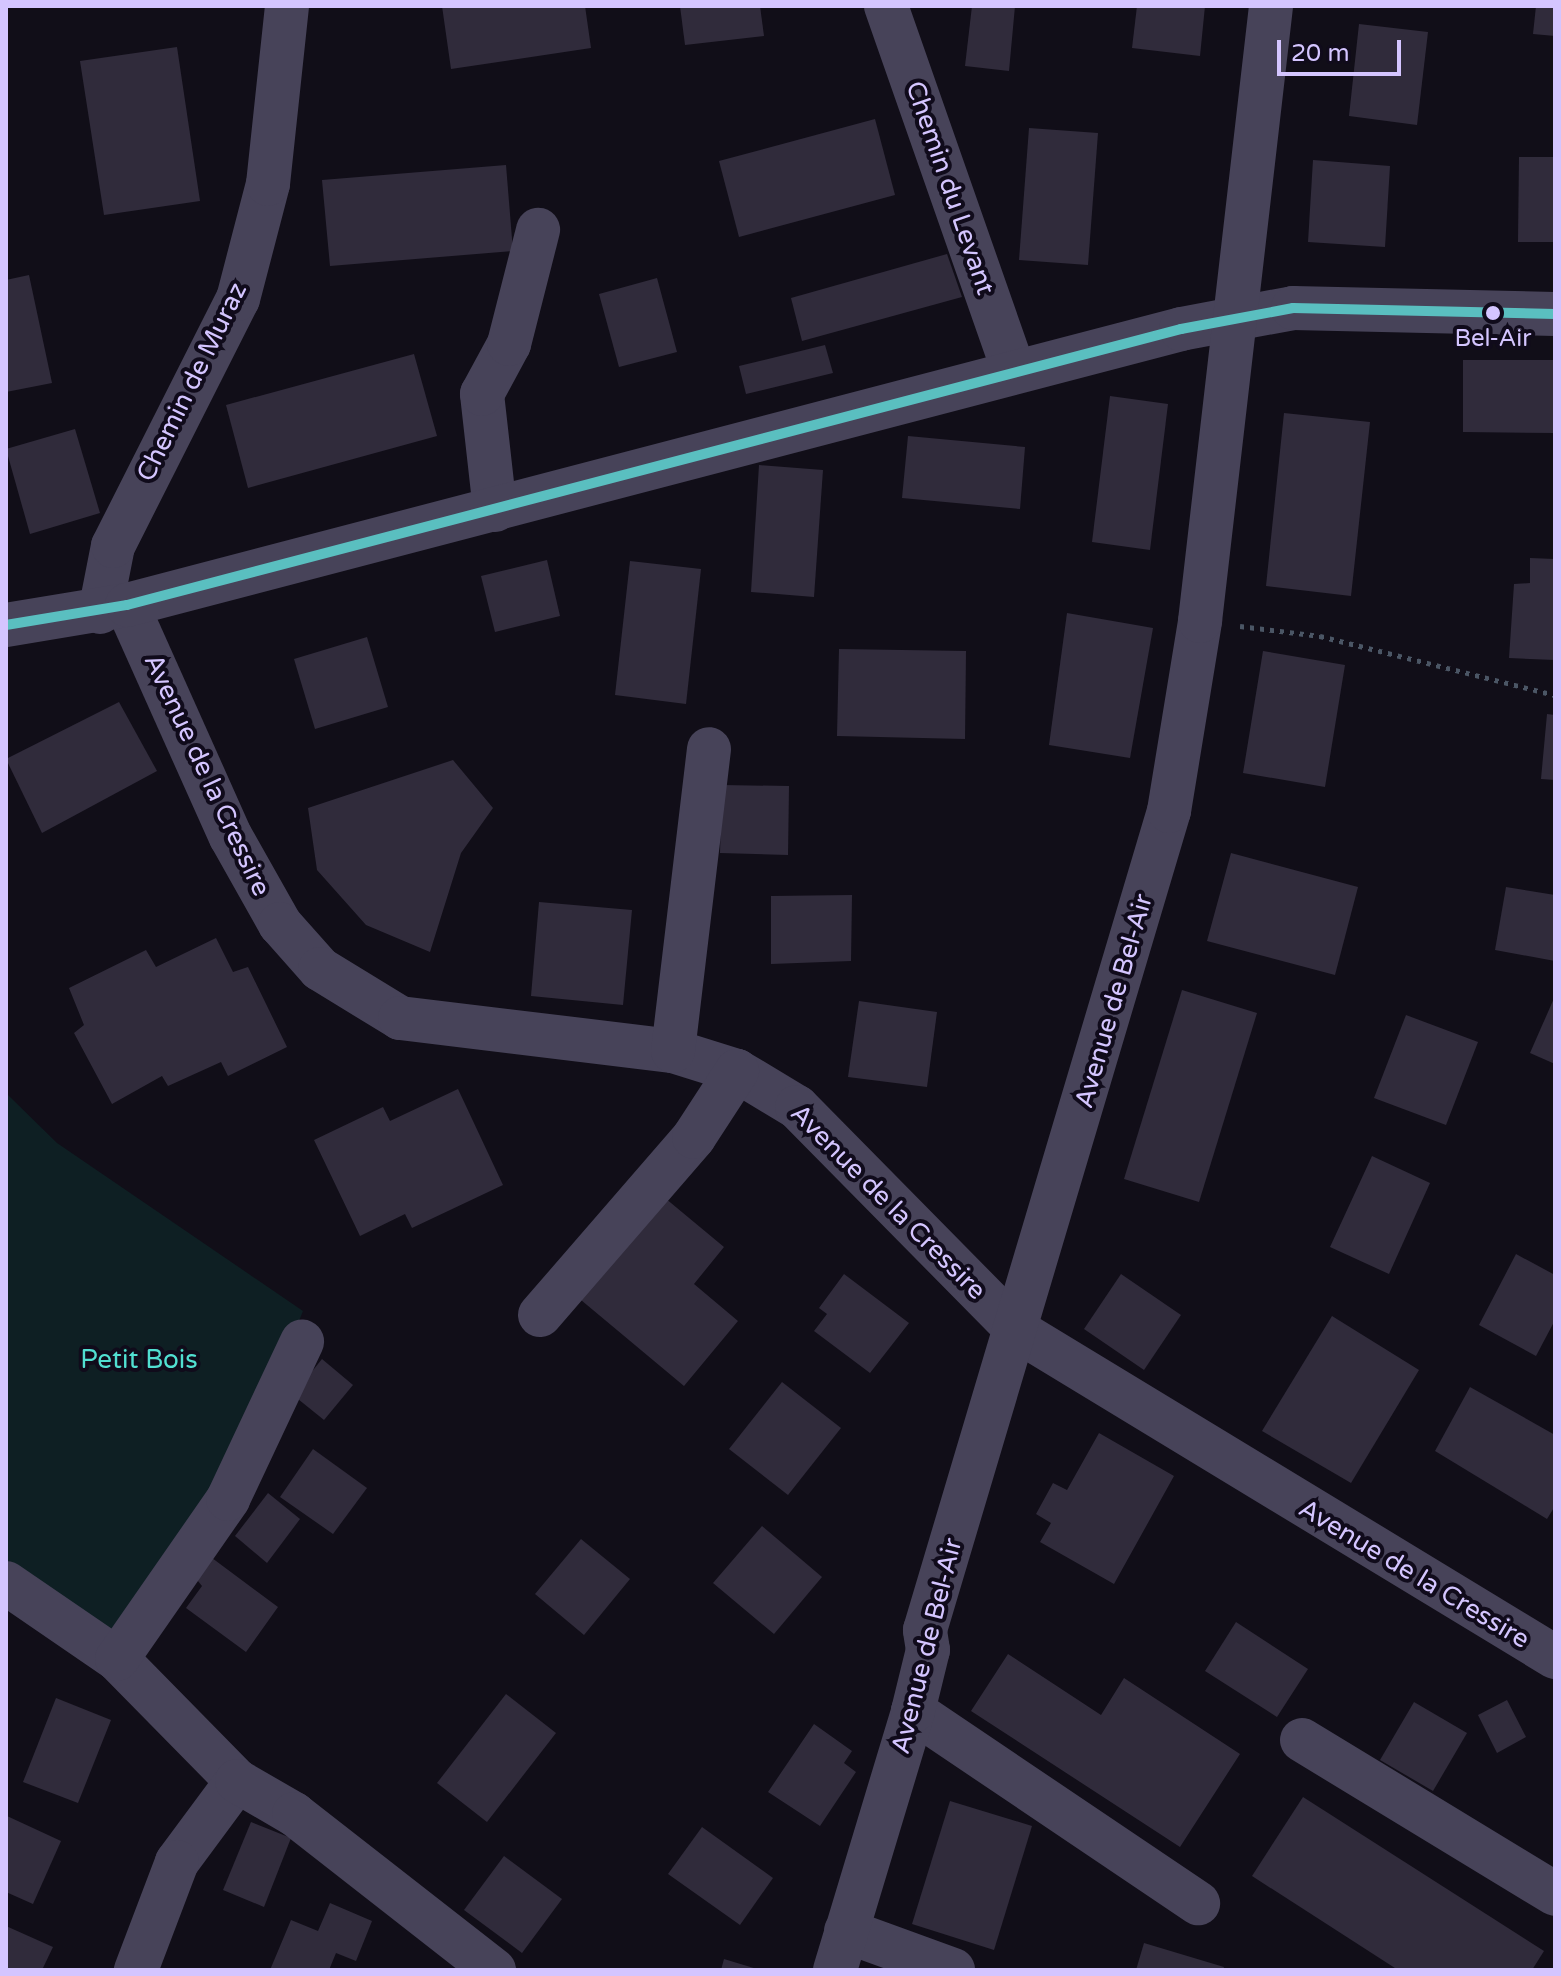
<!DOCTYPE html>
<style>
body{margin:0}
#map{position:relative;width:1561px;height:1976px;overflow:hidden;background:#110e18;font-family:"Varela Round",sans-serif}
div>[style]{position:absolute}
.green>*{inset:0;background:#0e1f23}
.building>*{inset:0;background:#302b3b}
.path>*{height:5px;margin-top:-2.5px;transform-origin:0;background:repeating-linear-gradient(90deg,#4b5665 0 4px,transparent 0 10px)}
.minor>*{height:44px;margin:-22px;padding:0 22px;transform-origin:22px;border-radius:22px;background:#474359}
.bus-1>*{height:10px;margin:-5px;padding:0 5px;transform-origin:5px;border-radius:5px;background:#5abfc0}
.dots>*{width:22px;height:22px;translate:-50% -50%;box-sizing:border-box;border:4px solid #100b1b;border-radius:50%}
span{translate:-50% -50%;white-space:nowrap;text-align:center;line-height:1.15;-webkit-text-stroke:8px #100b1b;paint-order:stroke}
.bus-label{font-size:24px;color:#d4c5ff}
.street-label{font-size:26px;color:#d4c5ff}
.park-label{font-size:26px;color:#51dfd1}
.frame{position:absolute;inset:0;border:8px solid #d4c5ff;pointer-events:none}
.scale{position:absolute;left:1277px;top:40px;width:124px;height:36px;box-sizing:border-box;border:4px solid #d4c5ff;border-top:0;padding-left:10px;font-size:24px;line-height:28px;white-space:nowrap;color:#d4c5ff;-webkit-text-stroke:6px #100b1b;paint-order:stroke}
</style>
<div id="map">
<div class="green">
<div style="clip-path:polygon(6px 1093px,57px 1143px,303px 1311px,228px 1499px,117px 1659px,6px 1580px)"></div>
</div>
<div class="building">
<div style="clip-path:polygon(442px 6px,585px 6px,591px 48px,451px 69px)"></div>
<div style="clip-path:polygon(680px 6px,760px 6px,764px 36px,685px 45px)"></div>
<div style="clip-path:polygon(972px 6px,1015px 6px,1009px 71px,965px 66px)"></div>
<div style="clip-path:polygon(1137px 6px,1205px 6px,1200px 56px,1132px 48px)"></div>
<div style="clip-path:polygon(1536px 6px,1555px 6px,1555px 36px,1533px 34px)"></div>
<div style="clip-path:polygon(1359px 24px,1428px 32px,1417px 125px,1349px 116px)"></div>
<div style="clip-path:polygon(177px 47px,200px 201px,104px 215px,80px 61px)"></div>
<div style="clip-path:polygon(875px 119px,895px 195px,739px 237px,719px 161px)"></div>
<div style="clip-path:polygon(1029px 128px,1098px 133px,1088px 265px,1019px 260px)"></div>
<div style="clip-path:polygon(1519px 157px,1555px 157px,1555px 242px,1518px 242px)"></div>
<div style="clip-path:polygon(1313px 160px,1390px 166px,1385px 247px,1308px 242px)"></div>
<div style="clip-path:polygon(506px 165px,513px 251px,330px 266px,322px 180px)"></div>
<div style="clip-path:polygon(947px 254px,962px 297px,802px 341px,791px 298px)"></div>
<div style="clip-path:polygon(29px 275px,52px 383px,6px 392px,6px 280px)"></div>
<div style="clip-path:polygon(657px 278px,677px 352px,619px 367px,599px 294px)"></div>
<div style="clip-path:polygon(825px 345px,833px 373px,746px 394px,739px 366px)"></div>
<div style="clip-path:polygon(414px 354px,437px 436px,248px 488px,226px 405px)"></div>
<div style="clip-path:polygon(1463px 360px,1555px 360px,1555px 433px,1463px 432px)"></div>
<div style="clip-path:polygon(1110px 396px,1168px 404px,1150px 550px,1092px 542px)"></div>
<div style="clip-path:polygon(1284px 413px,1370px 422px,1351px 596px,1266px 586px)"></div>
<div style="clip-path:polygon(75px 429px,100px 513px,30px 534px,6px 449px)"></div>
<div style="clip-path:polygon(908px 436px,1025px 447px,1020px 509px,902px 498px)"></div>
<div style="clip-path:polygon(759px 465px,823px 470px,814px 597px,751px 592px)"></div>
<div style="clip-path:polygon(1530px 558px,1555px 559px,1555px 660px,1509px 658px,1514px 584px,1530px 583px)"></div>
<div style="clip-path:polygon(547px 560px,560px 616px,495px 632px,481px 576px)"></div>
<div style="clip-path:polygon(630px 561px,701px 569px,686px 704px,615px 695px)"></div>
<div style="clip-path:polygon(1067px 613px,1153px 628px,1130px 758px,1049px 745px)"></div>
<div style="clip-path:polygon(367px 637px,388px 707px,315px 729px,294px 659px)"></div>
<div style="clip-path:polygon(839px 649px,966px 651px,965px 739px,837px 736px)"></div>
<div style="clip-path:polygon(1263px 651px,1345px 665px,1325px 787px,1243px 773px)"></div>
<div style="clip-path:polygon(119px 702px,157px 771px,42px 833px,6px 759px)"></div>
<div style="clip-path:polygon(1547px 714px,1555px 715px,1555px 780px,1541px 779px)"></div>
<div style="clip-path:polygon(453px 760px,493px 808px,461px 853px,430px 952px,366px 925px,317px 870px,308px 808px)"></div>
<div style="clip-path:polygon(722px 785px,789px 786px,788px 855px,720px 853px)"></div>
<div style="clip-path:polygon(1231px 853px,1358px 887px,1335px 975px,1207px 941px)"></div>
<div style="clip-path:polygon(1506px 887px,1555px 895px,1555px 961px,1495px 950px)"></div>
<div style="clip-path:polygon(852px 895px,851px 961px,771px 964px,771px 896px)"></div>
<div style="clip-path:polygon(539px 902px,632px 910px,623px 1005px,531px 996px)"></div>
<div style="clip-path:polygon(216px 938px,233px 972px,248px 967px,287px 1047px,228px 1076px,221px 1062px,168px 1086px,162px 1076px,112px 1104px,74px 1033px,84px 1025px,69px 988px,146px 950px,156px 967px)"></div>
<div style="clip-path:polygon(1182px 990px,1257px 1013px,1199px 1202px,1124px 1179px)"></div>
<div style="clip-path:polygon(1555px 996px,1555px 1064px,1530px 1053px)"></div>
<div style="clip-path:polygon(859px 1001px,937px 1012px,927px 1087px,848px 1077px)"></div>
<div style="clip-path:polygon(1406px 1015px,1478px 1042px,1446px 1125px,1374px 1098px)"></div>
<div style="clip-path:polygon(458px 1089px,503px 1185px,412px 1228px,405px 1214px,360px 1236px,314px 1140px,383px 1107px,390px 1121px)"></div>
<div style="clip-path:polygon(1372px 1156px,1430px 1183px,1389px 1274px,1330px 1247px)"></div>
<div style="clip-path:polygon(665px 1198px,724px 1247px,694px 1284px,738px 1321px,684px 1386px,581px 1300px)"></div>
<div style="clip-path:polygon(1516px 1254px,1555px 1275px,1555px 1320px,1536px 1356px,1479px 1325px)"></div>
<div style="clip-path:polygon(844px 1274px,909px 1323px,870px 1373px,814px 1331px,827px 1314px,819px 1308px)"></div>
<div style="clip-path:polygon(1121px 1274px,1181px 1315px,1144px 1370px,1084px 1329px)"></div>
<div style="clip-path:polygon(1332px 1316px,1419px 1370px,1351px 1483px,1262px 1431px)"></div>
<div style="clip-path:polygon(322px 1359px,353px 1385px,324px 1420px,293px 1395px)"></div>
<div style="clip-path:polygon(782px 1382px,841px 1428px,788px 1495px,729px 1449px)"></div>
<div style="clip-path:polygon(1470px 1387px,1555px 1435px,1555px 1506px,1547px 1519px,1435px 1451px)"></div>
<div style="clip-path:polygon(1099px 1433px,1174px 1476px,1114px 1584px,1040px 1542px,1051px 1523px,1036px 1514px,1053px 1483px,1067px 1490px)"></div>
<div style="clip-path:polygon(313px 1449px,367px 1488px,333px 1534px,280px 1497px)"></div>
<div style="clip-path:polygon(268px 1493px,300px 1519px,267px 1563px,235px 1536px)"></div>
<div style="clip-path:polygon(762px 1526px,822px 1577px,774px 1634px,713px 1583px)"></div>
<div style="clip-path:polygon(581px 1539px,630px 1579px,584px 1635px,535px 1594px)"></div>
<div style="clip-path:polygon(208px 1555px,278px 1607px,246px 1652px,186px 1608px,202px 1586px,193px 1575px)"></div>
<div style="clip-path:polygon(1236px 1622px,1308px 1669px,1277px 1717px,1205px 1671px)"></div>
<div style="clip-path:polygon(1008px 1654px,1101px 1715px,1124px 1678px,1240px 1754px,1180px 1847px,971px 1711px)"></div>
<div style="clip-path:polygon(506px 1694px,556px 1733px,487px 1822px,437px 1783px)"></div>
<div style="clip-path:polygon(56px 1698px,111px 1720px,78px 1803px,23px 1782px)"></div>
<div style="clip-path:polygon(1507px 1700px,1526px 1737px,1497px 1753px,1478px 1715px)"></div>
<div style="clip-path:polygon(1414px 1702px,1467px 1733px,1433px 1791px,1380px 1760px)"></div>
<div style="clip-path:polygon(814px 1724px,852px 1751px,844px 1763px,856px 1772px,820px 1826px,768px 1792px)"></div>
<div style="clip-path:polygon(1303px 1797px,1544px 1951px,1532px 1970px,1398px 1970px,1252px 1876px)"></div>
<div style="clip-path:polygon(950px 1801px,1032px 1826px,994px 1950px,912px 1924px)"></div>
<div style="clip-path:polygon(7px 1816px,61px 1841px,33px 1904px,6px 1892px)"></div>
<div style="clip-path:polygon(251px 1822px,291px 1838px,264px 1907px,223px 1890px)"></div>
<div style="clip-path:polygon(702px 1827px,773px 1878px,740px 1925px,668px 1874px)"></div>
<div style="clip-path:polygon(504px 1856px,562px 1899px,522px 1953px,464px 1910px)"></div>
<div style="clip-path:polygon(330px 1903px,372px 1921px,356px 1961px,336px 1953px,329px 1970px,270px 1970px,291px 1920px,318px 1931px)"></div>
<div style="clip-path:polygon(6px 1926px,53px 1947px,42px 1970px,6px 1970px)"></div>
<div style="clip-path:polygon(1144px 1943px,1224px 1967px,1223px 1970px,1136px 1970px)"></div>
<div style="clip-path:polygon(724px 1959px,757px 1969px,757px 1970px,721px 1970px)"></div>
</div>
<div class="path">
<div style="left:1240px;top:626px;width:81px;rotate:7.1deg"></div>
<div style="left:1320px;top:636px;width:242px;rotate:14.1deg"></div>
</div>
<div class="minor">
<div style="left:886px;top:6px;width:385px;rotate:70.7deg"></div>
<div style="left:495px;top:510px;width:117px;rotate:-96.4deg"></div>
<div style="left:482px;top:394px;width:57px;rotate:-61.6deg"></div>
<div style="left:509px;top:344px;width:118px;rotate:-75.7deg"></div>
<div style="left:127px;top:605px;width:254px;rotate:65.9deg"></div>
<div style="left:231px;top:837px;width:100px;rotate:60.6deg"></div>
<div style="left:280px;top:924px;width:60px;rotate:48.4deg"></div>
<div style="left:320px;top:969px;width:94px;rotate:31.5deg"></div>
<div style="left:400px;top:1018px;width:275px;rotate:6.9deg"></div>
<div style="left:673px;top:1051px;width:67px;rotate:17.4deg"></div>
<div style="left:737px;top:1071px;width:70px;rotate:31deg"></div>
<div style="left:797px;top:1107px;width:315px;rotate:45.4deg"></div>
<div style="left:1018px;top:1331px;width:628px;rotate:31.26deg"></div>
<div style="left:100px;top:612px;width:67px;rotate:-78.9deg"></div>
<div style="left:113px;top:546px;width:277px;rotate:-63.2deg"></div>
<div style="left:238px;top:299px;width:119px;rotate:-75.4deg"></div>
<div style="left:268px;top:184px;width:179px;rotate:-83.9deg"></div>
<div style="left:6px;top:625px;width:123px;rotate:-9.4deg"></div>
<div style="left:127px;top:605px;width:1090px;rotate:-14.67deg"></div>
<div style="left:1181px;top:329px;width:114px;rotate:-10.6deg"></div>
<div style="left:1293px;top:308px;width:262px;rotate:1.3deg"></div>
<div style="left:673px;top:1051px;width:304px;rotate:-83.2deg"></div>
<div style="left:540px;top:1315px;width:235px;rotate:-49.1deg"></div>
<div style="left:694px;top:1137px;width:79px;rotate:-56.9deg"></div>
<div style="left:6px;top:1583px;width:135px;rotate:34.4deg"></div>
<div style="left:117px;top:1659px;width:171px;rotate:45.5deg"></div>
<div style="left:237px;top:1781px;width:101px;rotate:126.5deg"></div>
<div style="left:177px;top:1862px;width:116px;rotate:110.8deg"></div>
<div style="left:117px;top:1659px;width:195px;rotate:-55.2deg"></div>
<div style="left:228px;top:1499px;width:174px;rotate:-64.8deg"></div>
<div style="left:913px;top:1711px;width:344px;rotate:34deg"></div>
<div style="left:1302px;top:1740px;width:296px;rotate:31.3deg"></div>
<div style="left:237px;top:1781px;width:66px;rotate:30.1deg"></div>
<div style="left:294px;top:1814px;width:254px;rotate:38deg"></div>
<div style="left:846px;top:1931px;width:114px;rotate:20deg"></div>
<div style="left:835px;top:1970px;width:270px;rotate:-73.2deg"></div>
<div style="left:913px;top:1711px;width:63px;rotate:-76.2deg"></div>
<div style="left:928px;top:1650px;width:20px;rotate:-99deg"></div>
<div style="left:925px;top:1630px;width:855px;rotate:-73.41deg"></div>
<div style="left:1169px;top:811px;width:193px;rotate:-80.7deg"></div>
<div style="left:1200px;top:621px;width:619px;rotate:-83.41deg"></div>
</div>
<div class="bus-1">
<div style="left:6px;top:625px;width:123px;rotate:-9.4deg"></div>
<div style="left:127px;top:605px;width:1090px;rotate:-14.67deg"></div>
<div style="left:1181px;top:329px;width:114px;rotate:-10.6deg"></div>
<div style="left:1293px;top:308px;width:262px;rotate:1.3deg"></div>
</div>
<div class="dots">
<div style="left:1493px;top:313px;background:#d4c5ff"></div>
</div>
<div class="bus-label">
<span style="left:1493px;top:339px">Bel-Air</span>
</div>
<div class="street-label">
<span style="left:950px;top:188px;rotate:71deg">Chemin du Levant</span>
<span style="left:192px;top:382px;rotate:-64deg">Chemin de Muraz</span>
<span style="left:207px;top:775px;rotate:65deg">Avenue de la Cressire</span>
<span style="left:1114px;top:1001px;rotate:-74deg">Avenue de Bel-Air</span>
<span style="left:888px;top:1202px;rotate:45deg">Avenue de la Cressire</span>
<span style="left:1414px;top:1574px;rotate:31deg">Avenue de la Cressire</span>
<span style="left:927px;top:1646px;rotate:-76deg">Avenue de Bel-Air</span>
</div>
<div class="park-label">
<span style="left:139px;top:1360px">Petit Bois</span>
</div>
<div class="frame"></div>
<div class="scale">20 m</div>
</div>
